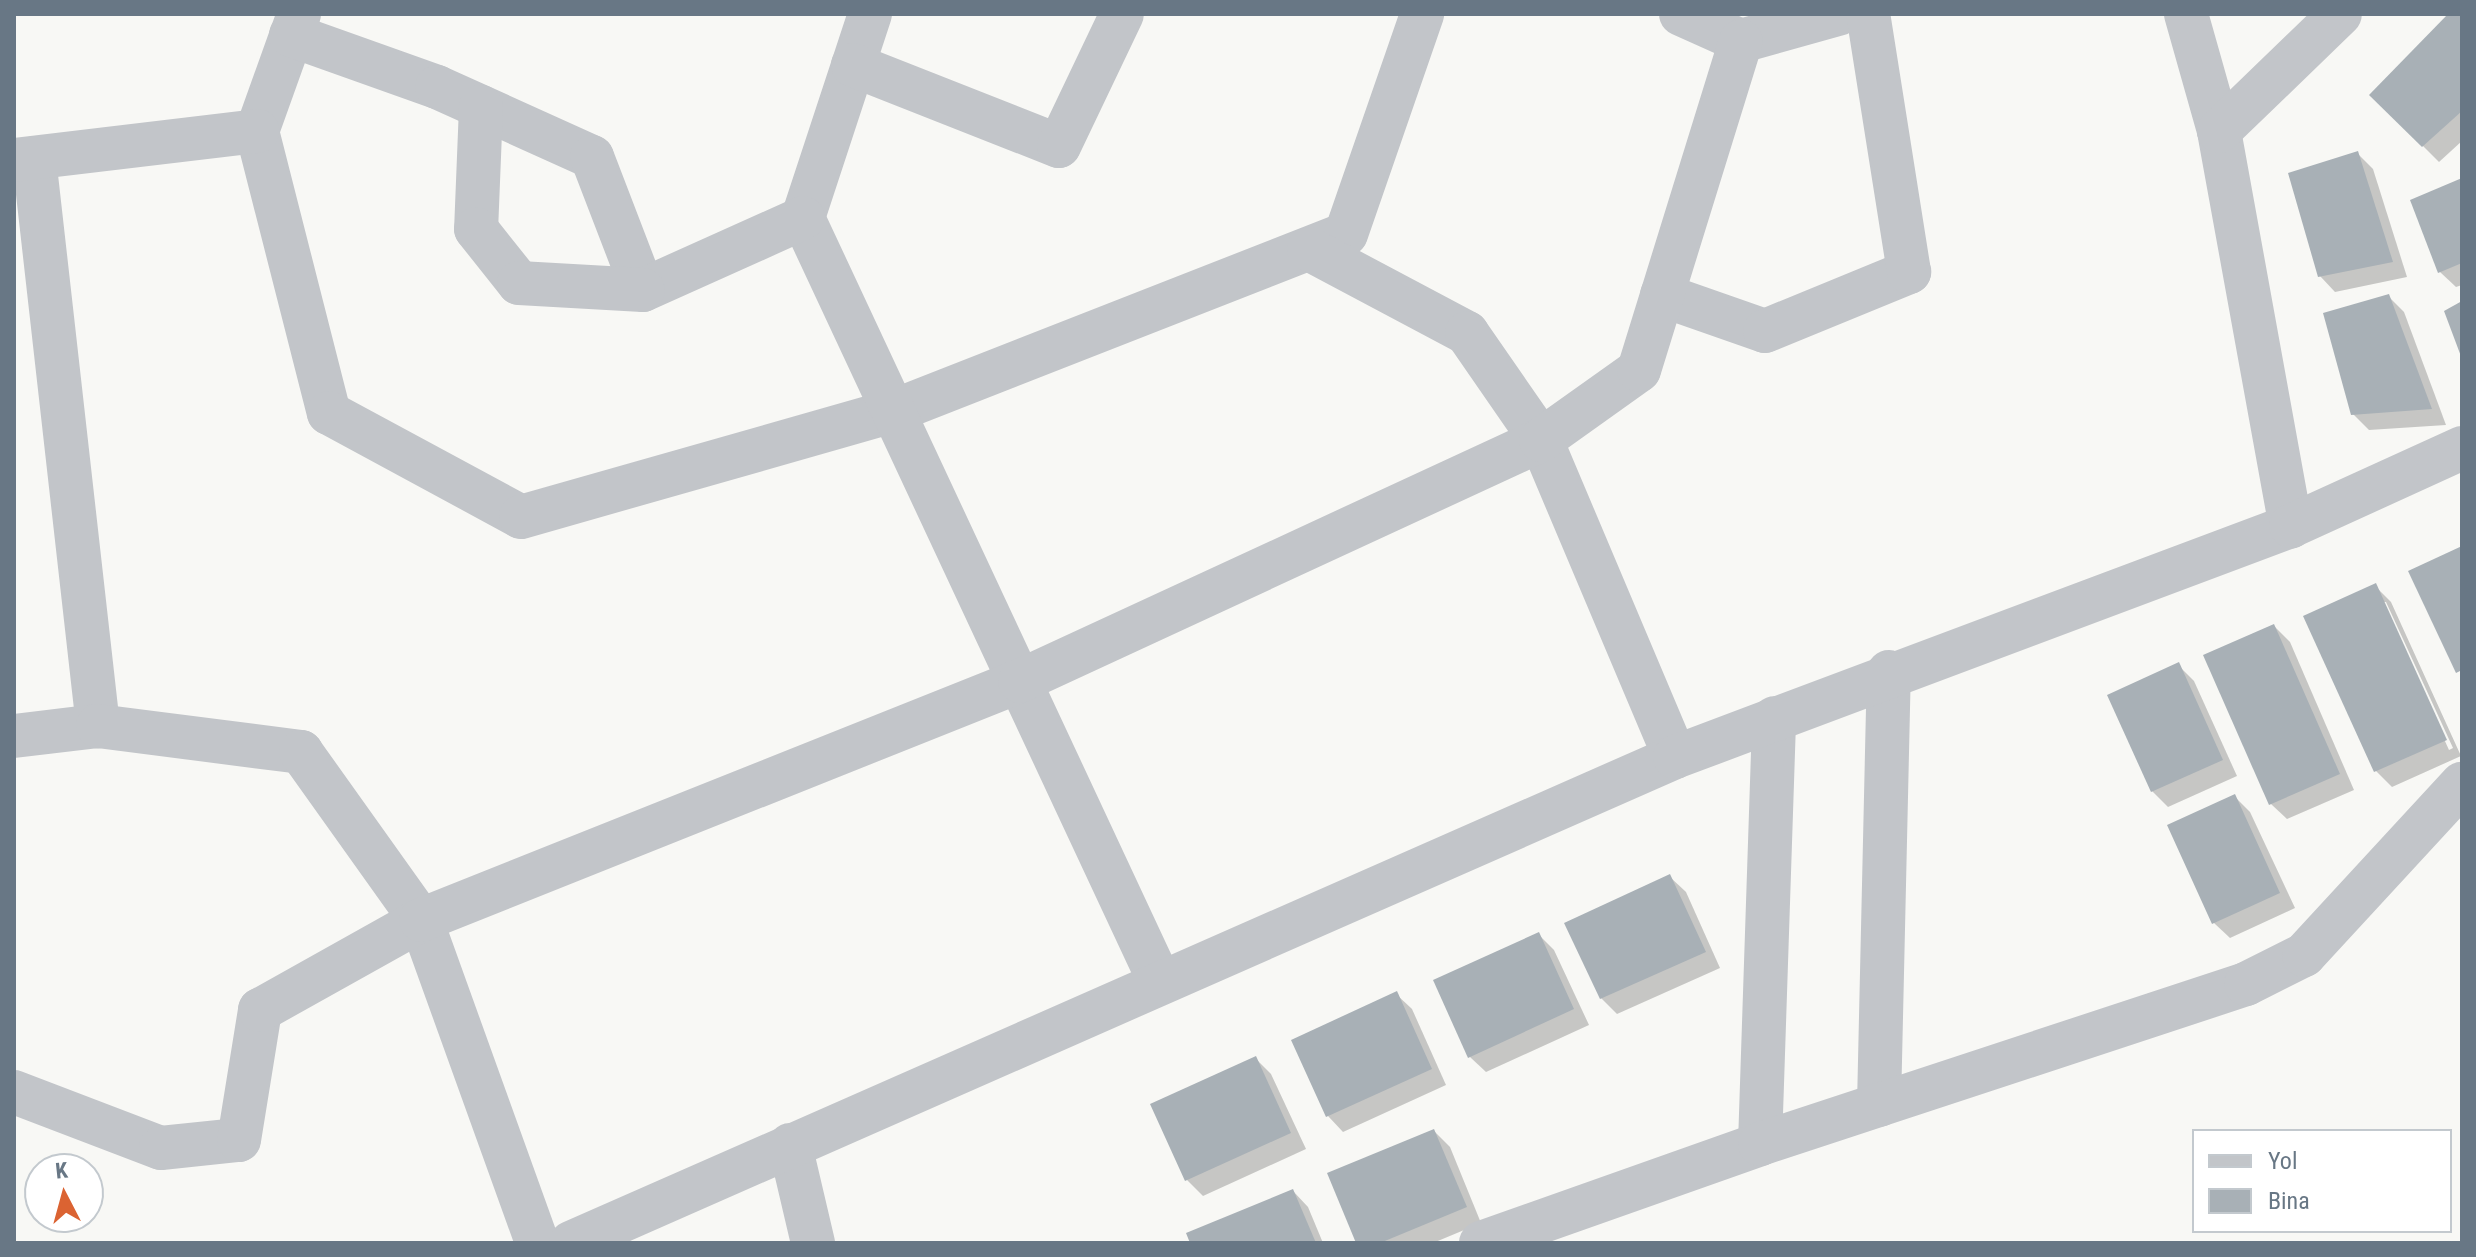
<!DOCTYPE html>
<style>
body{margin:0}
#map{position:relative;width:2476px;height:1257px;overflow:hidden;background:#f8f8f5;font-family:"Roboto Condensed",sans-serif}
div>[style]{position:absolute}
.shadow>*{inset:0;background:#0003}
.building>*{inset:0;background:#a8b0b6}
.minor>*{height:44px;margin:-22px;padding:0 22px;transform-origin:22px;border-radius:22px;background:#c2c5c9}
span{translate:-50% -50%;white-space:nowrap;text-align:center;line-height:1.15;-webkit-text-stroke:8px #fff;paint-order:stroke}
.frame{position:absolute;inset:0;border:16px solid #687785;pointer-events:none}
.legend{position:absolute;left:2192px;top:1129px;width:260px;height:104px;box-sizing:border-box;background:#fff;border:2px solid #c3c9ce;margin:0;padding:10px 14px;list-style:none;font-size:24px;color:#687785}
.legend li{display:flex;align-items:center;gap:16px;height:40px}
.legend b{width:40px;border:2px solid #c3c9ce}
.north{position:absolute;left:24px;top:1153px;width:80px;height:80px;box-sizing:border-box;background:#fff;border:2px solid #c3c9ce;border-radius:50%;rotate:354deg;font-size:22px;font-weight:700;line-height:32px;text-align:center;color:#687785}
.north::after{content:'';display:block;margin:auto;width:28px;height:36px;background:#db6332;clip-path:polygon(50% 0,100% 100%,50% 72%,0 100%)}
</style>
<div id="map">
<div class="shadow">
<div style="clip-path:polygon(2451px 14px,2462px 14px,2462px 141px,2439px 162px,2372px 95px)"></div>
<div style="clip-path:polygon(2357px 153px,2373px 169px,2407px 277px,2335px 292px,2320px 276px)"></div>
<div style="clip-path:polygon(2462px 180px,2462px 285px,2456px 287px,2440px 272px)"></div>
<div style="clip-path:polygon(2388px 296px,2404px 312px,2446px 425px,2369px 430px,2353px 414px)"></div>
<div style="clip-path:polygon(evenodd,2375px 586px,2391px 602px,2461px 756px,2392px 787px,2376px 771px,2375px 586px,2382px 602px,2386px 602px,2453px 748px,2449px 750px,2382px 602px)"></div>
<div style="clip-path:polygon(2274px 626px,2290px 642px,2354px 790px,2287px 819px,2271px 804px)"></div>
<div style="clip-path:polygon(2178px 665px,2194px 681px,2237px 776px,2168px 807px,2152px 791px)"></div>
<div style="clip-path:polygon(2234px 796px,2250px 812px,2295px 908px,2230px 938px,2214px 923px)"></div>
<div style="clip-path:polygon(1670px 877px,1686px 892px,1720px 968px,1617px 1014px,1601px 998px)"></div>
<div style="clip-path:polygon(1538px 934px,1554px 950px,1589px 1025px,1486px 1072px,1470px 1057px)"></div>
<div style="clip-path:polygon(1396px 994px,1412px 1009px,1446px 1085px,1343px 1132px,1328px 1116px)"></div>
<div style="clip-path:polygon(1255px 1058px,1271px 1074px,1306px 1149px,1203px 1196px,1187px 1180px)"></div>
<div style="clip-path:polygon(1434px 1131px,1450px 1147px,1481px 1223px,1433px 1243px,1358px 1243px)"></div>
<div style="clip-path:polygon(1293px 1191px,1308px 1207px,1323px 1243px,1192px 1243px)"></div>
</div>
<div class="building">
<div style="clip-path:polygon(2448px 14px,2462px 14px,2462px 111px,2422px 147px,2369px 95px)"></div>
<div style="clip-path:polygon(2358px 151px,2393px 262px,2318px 277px,2288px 173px)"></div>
<div style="clip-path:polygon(2462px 178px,2462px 263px,2438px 273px,2410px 200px)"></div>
<div style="clip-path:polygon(2389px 294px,2432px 409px,2351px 415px,2323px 313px)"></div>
<div style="clip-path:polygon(2462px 301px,2462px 359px,2444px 311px)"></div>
<div style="clip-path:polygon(2462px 546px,2462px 670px,2456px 673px,2408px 571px)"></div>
<div style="clip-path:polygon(2376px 583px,2447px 740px,2374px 772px,2303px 616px)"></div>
<div style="clip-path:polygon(2274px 624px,2340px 774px,2269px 805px,2203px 655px)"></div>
<div style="clip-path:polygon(2179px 662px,2223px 760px,2151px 792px,2107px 695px)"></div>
<div style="clip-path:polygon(2235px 794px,2280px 893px,2212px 924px,2167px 825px)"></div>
<div style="clip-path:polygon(1670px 874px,1706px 952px,1600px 999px,1564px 923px)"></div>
<div style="clip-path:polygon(1539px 932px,1574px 1009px,1468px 1058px,1433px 980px)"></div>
<div style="clip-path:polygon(1397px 991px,1432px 1069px,1326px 1117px,1291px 1040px)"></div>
<div style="clip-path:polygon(1256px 1056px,1291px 1133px,1185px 1181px,1150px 1104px)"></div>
<div style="clip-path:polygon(1434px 1129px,1467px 1207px,1380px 1243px,1356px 1243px,1327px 1173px)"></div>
<div style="clip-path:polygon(1293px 1189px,1316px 1243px,1190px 1243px,1186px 1233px)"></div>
</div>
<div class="minor">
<div style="left:299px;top:14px;width:124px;rotate:109.7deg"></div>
<div style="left:257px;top:131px;width:291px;rotate:75.7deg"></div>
<div style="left:329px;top:413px;width:218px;rotate:28.4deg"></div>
<div style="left:521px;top:517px;width:388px;rotate:-15.9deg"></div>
<div style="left:894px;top:411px;width:485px;rotate:-21.4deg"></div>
<div style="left:1346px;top:234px;width:233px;rotate:-70.9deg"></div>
<div style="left:870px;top:14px;width:215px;rotate:108.2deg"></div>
<div style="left:803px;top:218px;width:841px;rotate:64.96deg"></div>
<div style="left:1681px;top:14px;width:66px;rotate:24.2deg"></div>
<div style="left:1741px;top:41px;width:101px;rotate:-15.6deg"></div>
<div style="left:2186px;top:14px;width:122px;rotate:74.2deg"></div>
<div style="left:2219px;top:131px;width:402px;rotate:79.7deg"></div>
<div style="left:291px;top:35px;width:155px;rotate:19.6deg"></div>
<div style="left:437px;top:87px;width:170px;rotate:24.3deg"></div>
<div style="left:592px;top:157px;width:142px;rotate:69deg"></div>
<div style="left:643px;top:290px;width:175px;rotate:-24.2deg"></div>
<div style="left:853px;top:65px;width:221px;rotate:21.5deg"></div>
<div style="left:1059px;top:146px;width:146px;rotate:-64.5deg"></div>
<div style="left:481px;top:107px;width:122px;rotate:92.3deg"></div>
<div style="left:476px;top:229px;width:69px;rotate:51.5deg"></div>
<div style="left:519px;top:283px;width:124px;rotate:3.2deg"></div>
<div style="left:2219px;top:131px;width:168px;rotate:-44deg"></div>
<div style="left:34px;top:158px;width:572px;rotate:83.57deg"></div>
<div style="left:14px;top:160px;width:245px;rotate:-6.8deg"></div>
<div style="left:1309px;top:249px;width:179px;rotate:28deg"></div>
<div style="left:1467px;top:333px;width:130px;rotate:55.3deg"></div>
<div style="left:1541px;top:440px;width:344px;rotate:67.1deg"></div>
<div style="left:1662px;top:295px;width:109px;rotate:19.3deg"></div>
<div style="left:1765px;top:331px;width:156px;rotate:-22.3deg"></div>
<div style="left:1909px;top:272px;width:261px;rotate:-99deg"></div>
<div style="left:14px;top:736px;width:85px;rotate:-6.8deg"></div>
<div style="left:98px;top:726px;width:205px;rotate:7.3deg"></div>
<div style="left:301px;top:752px;width:206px;rotate:54.5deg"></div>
<div style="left:421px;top:920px;width:343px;rotate:70.2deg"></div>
<div style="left:14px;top:1092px;width:157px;rotate:20.9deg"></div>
<div style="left:161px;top:1148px;width:78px;rotate:-5.9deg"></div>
<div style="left:239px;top:1140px;width:132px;rotate:-80.8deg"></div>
<div style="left:260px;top:1010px;width:184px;rotate:-29.2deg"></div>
<div style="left:421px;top:920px;width:645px;rotate:-21.75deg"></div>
<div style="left:1020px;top:681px;width:574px;rotate:-24.82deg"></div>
<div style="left:1541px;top:440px;width:120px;rotate:-35.5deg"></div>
<div style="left:1639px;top:370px;width:344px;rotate:-72.8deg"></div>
<div style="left:1879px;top:1105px;width:433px;rotate:-88.7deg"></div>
<div style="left:1760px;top:1144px;width:426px;rotate:-88.1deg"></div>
<div style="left:790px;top:1145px;width:101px;rotate:76.8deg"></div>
<div style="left:571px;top:1243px;width:1206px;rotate:-23.76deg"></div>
<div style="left:1675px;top:757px;width:658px;rotate:-20.56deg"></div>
<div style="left:2291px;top:526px;width:188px;rotate:-24.5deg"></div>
<div style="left:1481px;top:1243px;width:296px;rotate:-19.5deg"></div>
<div style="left:1760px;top:1144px;width:512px;rotate:-18.22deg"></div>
<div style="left:2246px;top:984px;width:65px;rotate:-26.6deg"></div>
<div style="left:2304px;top:955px;width:233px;rotate:-47.3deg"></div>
</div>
<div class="frame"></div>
<ul class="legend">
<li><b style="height:10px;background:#c2c5c9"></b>Yol</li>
<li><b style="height:22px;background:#a8b0b6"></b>Bina</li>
</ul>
<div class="north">K</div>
</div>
